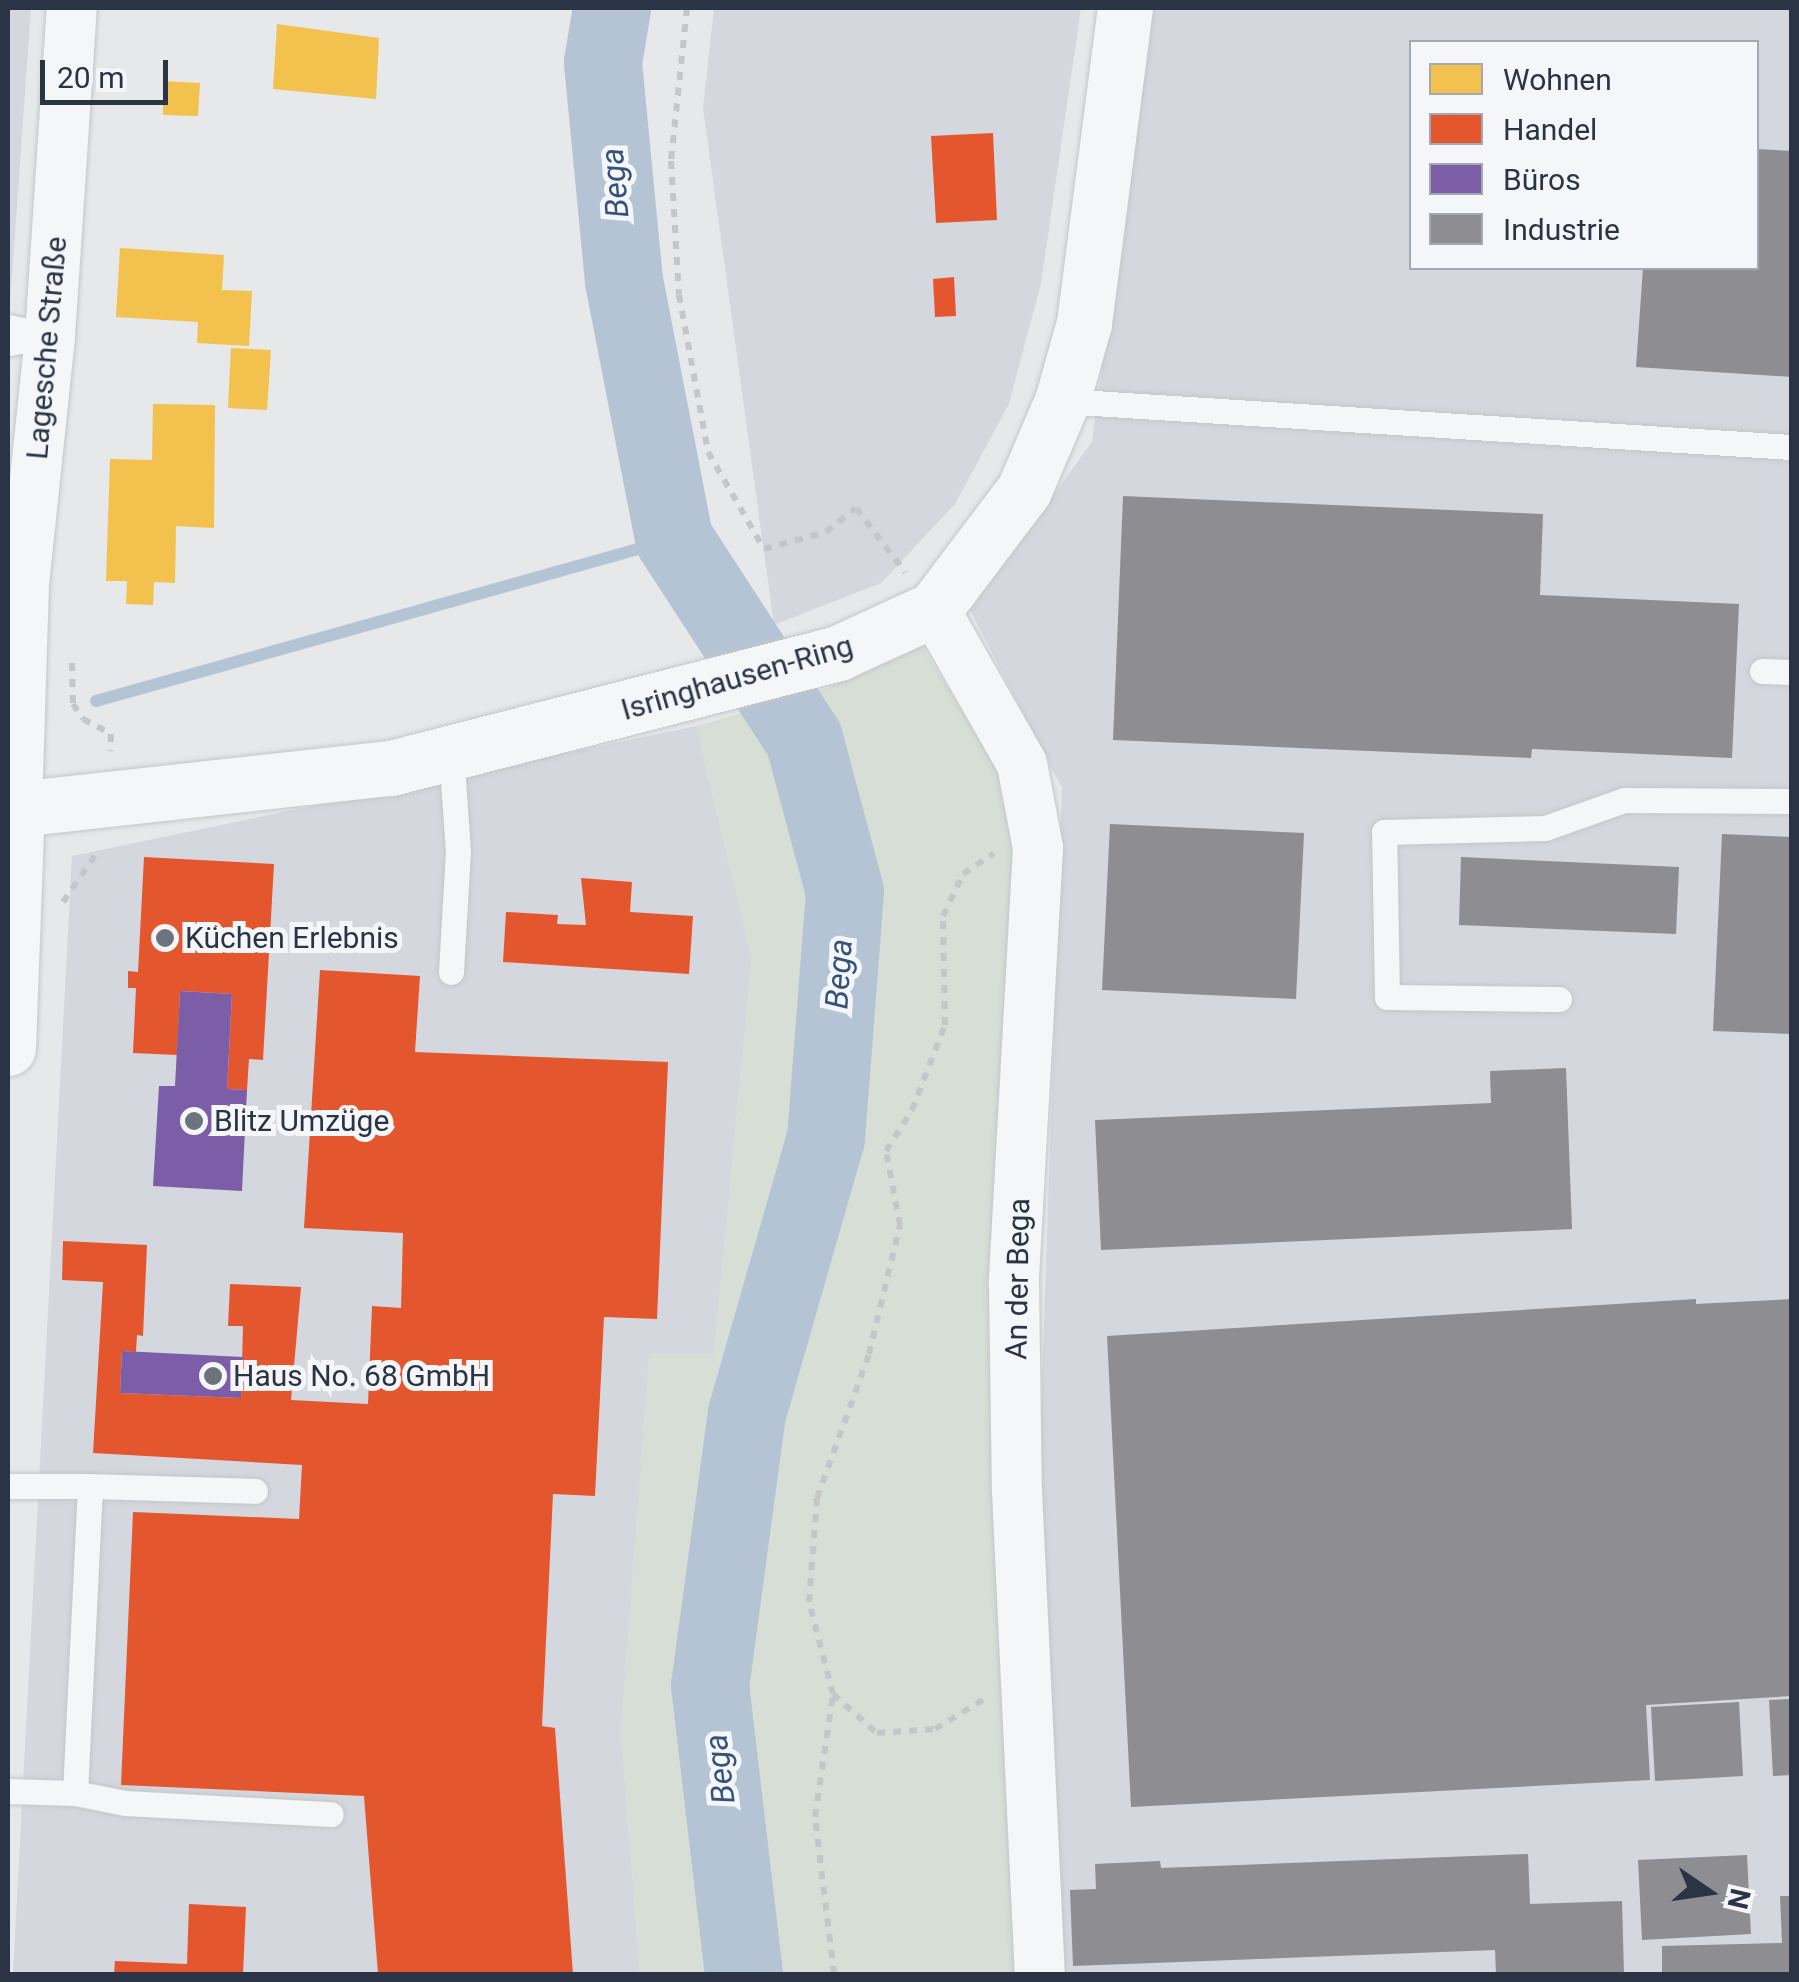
<!DOCTYPE html>
<meta charset="utf-8">
<style>
body{margin:0}
#map{position:relative;width:1799px;height:1982px;overflow:hidden;background:#e6e8ea;font-family:Roboto,sans-serif}
div>[style]{position:absolute}
.built>*{inset:0;background:#d4d7dd}
.green>*{inset:0;background:#d6ded6}
.homes>*{inset:0;background:#f2c14e}
.shops>*{inset:0;background:#e4572e}
.offices>*{inset:0;background:#7b5ea7}
.industry>*{inset:0;background:#8d8d92}
.stream>*{height:12px;margin:-6px;padding:0 6px;transform-origin:6px;border-radius:6px;background:#b4c4d5}
.river>*{height:78px;margin:-39px;padding:0 39px;transform-origin:39px;border-radius:39px;background:#b4c4d5}
.path>*{height:6px;margin-top:-3px;transform-origin:0;background:repeating-linear-gradient(90deg,#c5c6ca 0 8px,transparent 0 16px)}
.roads{filter:drop-shadow(0 0 2px #c4c6c8) drop-shadow(0 0 2px #c4c6c8)}
.service>*{height:25px;margin:-12.5px;padding:0 12.5px;transform-origin:12.5px;border-radius:12.5px;background:#f5f6f7}
.minor>*{height:50px;margin:-25px;padding:0 25px;transform-origin:25px;border-radius:25px;background:#f5f6f7}
.tertiary>*{height:55px;margin:-27.5px;padding:0 27.5px;transform-origin:27.5px;border-radius:27.5px;background:#f5f6f7}
.dots>*{width:28px;height:28px;translate:-50% -50%;box-sizing:border-box;border:5px solid #f4f6f9;border-radius:50%}
span{translate:-50% -50%;white-space:nowrap;text-align:center;line-height:1.15;-webkit-text-stroke:10px #f4f6f9;paint-order:stroke}
.street-label{font-size:30px;color:#2b3445}
.poi-label{font-size:30px;color:#2b3445}
.left{translate:0 -50%;text-align:left}
.water-label{font-size:32px;color:#34527a;font-style:italic}
.frame{position:absolute;inset:0;border:10px solid #2b3445;pointer-events:none}
.legend{position:absolute;left:1409px;top:40px;width:350px;height:230px;box-sizing:border-box;background:#f4f6f9;border:2px solid #a4a8b1;margin:0;padding:12px 18px;list-style:none;font-size:30px;color:#2b3445}
.legend li{display:flex;align-items:center;gap:20px;height:50px}
.legend b{width:50px;border:2px solid #a4a8b1}
.north{position:absolute;left:1659px;top:1842px;width:100px;height:100px;-webkit-text-stroke:8px #f4f6f9;paint-order:stroke;rotate:103deg;font-size:28px;font-weight:700;line-height:40px;text-align:center;color:#2b3445}
.north::after{content:'';display:block;margin:auto;width:35px;height:45px;background:#2b3445;clip-path:polygon(50% 0,100% 100%,50% 72%,0 100%)}
.scale{position:absolute;left:40px;top:60px;width:128px;height:45px;box-sizing:border-box;border:5px solid #2b3445;border-top:0;padding-left:12px;font-size:30px;line-height:35px;white-space:nowrap;color:#2b3445;-webkit-text-stroke:8px #f4f6f9;paint-order:stroke}
</style>
<div id="map">
<div class="built">
<div style="clip-path:polygon(8px 8px,31px 8px,8px 332px)"></div>
<div style="clip-path:polygon(714px 8px,1081px 8px,1041px 283px,1009px 404px,955px 504px,881px 583px,774px 625px,703px 108px)"></div>
<div style="clip-path:polygon(evenodd,1149px 8px,1791px 8px,1791px 1974px,1057px 1974px,1038px 1505px,1062px 788px,970px 610px,1092px 442px,1149px 8px,1412px 42px,1756px 42px,1756px 268px,1412px 268px,1412px 42px)"></div>
<div style="clip-path:polygon(696px 726px,752px 957px,714px 1355px,650px 1354px,621px 1730px,640px 1974px,13px 1974px,72px 856px)"></div>
</div>
<div class="green">
<div style="clip-path:polygon(920px 643px,1006px 780px,1015px 855px,1023px 1974px,640px 1974px,621px 1730px,649px 1354px,714px 1354px,752px 957px,696px 726px,823px 690px)"></div>
</div>
<div class="homes">
<div style="clip-path:polygon(277px 24px,379px 38px,376px 99px,273px 89px)"></div>
<div style="clip-path:polygon(163px 81px,200px 83px,198px 116px,163px 115px)"></div>
<div style="clip-path:polygon(120px 248px,224px 255px,222px 290px,252px 291px,249px 346px,197px 343px,198px 322px,116px 317px)"></div>
<div style="clip-path:polygon(231px 348px,271px 350px,267px 410px,228px 408px)"></div>
<div style="clip-path:polygon(153px 404px,215px 405px,214px 528px,176px 526px,175px 583px,154px 582px,153px 605px,126px 604px,127px 581px,106px 581px,110px 459px,152px 460px)"></div>
</div>
<div class="shops">
<div style="clip-path:polygon(993px 133px,997px 220px,936px 223px,931px 136px)"></div>
<div style="clip-path:polygon(954px 277px,956px 316px,935px 317px,933px 279px)"></div>
<div style="clip-path:polygon(144px 857px,274px 864px,263px 1060px,249px 1059px,247px 1090px,227px 1089px,232px 994px,180px 991px,177px 1055px,133px 1053px,136px 988px,128px 988px,128px 971px,138px 972px)"></div>
<div style="clip-path:polygon(581px 878px,632px 882px,630px 912px,693px 916px,689px 974px,503px 962px,506px 912px,558px 915px,557px 924px,586px 925px)"></div>
<div style="clip-path:polygon(320px 970px,420px 976px,415px 1052px,668px 1062px,657px 1319px,604px 1317px,595px 1496px,553px 1494px,542px 1726px,555px 1728px,573px 1974px,378px 1974px,364px 1796px,121px 1785px,133px 1512px,299px 1519px,302px 1465px,93px 1453px,103px 1282px,62px 1280px,63px 1241px,147px 1245px,143px 1336px,137px 1335px,136px 1352px,122px 1351px,120px 1393px,241px 1398px,243px 1326px,228px 1326px,230px 1284px,301px 1287px,291px 1400px,368px 1404px,372px 1306px,401px 1308px,403px 1233px,304px 1228px)"></div>
<div style="clip-path:polygon(189px 1904px,246px 1907px,243px 1974px,114px 1974px,115px 1961px,187px 1964px)"></div>
</div>
<div class="offices">
<div style="clip-path:polygon(180px 991px,232px 994px,227px 1089px,247px 1090px,242px 1191px,153px 1186px,159px 1086px,175px 1086px)"></div>
<div style="clip-path:polygon(122px 1351px,243px 1357px,241px 1398px,120px 1393px)"></div>
</div>
<div class="industry">
<div style="clip-path:polygon(1756px 149px,1792px 151px,1792px 377px,1636px 367px,1643px 268px,1756px 268px)"></div>
<div style="clip-path:polygon(1123px 496px,1543px 514px,1540px 595px,1739px 604px,1732px 758px,1532px 749px,1531px 758px,1113px 740px)"></div>
<div style="clip-path:polygon(1110px 824px,1304px 833px,1296px 999px,1102px 990px)"></div>
<div style="clip-path:polygon(1722px 834px,1792px 837px,1792px 1034px,1713px 1031px)"></div>
<div style="clip-path:polygon(1461px 857px,1679px 867px,1676px 934px,1459px 925px)"></div>
<div style="clip-path:polygon(1566px 1068px,1572px 1229px,1101px 1250px,1095px 1120px,1491px 1103px,1490px 1071px)"></div>
<div style="clip-path:polygon(1696px 1299px,1696px 1304px,1792px 1299px,1792px 1696px,1646px 1705px,1650px 1780px,1131px 1807px,1107px 1336px)"></div>
<div style="clip-path:polygon(1792px 1699px,1792px 1775px,1773px 1776px,1769px 1700px)"></div>
<div style="clip-path:polygon(1739px 1702px,1743px 1776px,1655px 1781px,1651px 1707px)"></div>
<div style="clip-path:polygon(1528px 1854px,1530px 1904px,1622px 1901px,1624px 1974px,1496px 1974px,1495px 1950px,1073px 1966px,1070px 1890px,1096px 1889px,1095px 1864px,1160px 1861px,1161px 1868px)"></div>
<div style="clip-path:polygon(1747px 1855px,1751px 1934px,1642px 1940px,1638px 1860px)"></div>
<div style="clip-path:polygon(1780px 1896px,1792px 1896px,1792px 1974px,1662px 1974px,1662px 1946px,1782px 1943px)"></div>
</div>
<div class="stream">
<div style="left:96px;top:701px;width:600px;rotate:-15.66deg"></div>
</div>
<div class="river">
<div style="left:612px;top:8px;width:56px;rotate:99.3deg"></div>
<div style="left:603px;top:63px;width:219px;rotate:84.5deg"></div>
<div style="left:624px;top:281px;width:263px;rotate:79deg"></div>
<div style="left:674px;top:539px;width:239px;rotate:57deg"></div>
<div style="left:804px;top:739px;width:158px;rotate:75deg"></div>
<div style="left:845px;top:892px;width:247px;rotate:94.4deg"></div>
<div style="left:826px;top:1138px;width:286px;rotate:106deg"></div>
<div style="left:747px;top:1413px;width:275px;rotate:97.7deg"></div>
<div style="left:710px;top:1685px;width:291px;rotate:83.3deg"></div>
</div>
<div class="path">
<div style="left:687px;top:8px;width:154px;rotate:96deg"></div>
<div style="left:671px;top:161px;width:134px;rotate:86.6deg"></div>
<div style="left:679px;top:295px;width:160px;rotate:79.5deg"></div>
<div style="left:708px;top:452px;width:112px;rotate:60deg"></div>
<div style="left:764px;top:549px;width:64px;rotate:-15.3deg"></div>
<div style="left:826px;top:532px;width:38px;rotate:-39deg"></div>
<div style="left:856px;top:508px;width:81px;rotate:52.6deg"></div>
<div style="left:72px;top:663px;width:41px;rotate:88.6deg"></div>
<div style="left:73px;top:704px;width:18px;rotate:56deg"></div>
<div style="left:83px;top:719px;width:32px;rotate:28deg"></div>
<div style="left:111px;top:734px;width:17px;rotate:93deg"></div>
<div style="left:63px;top:902px;width:62px;rotate:-55.5deg"></div>
<div style="left:833px;top:1694px;width:59px;rotate:41.6deg"></div>
<div style="left:877px;top:1733px;width:58px;rotate:-3.9deg"></div>
<div style="left:935px;top:1729px;width:57px;rotate:-31.5deg"></div>
<div style="left:834px;top:1974px;width:158px;rotate:-96.9deg"></div>
<div style="left:815px;top:1817px;width:124px;rotate:-81.7deg"></div>
<div style="left:833px;top:1694px;width:95px;rotate:-104.6deg"></div>
<div style="left:809px;top:1602px;width:104px;rotate:-85.6deg"></div>
<div style="left:817px;top:1498px;width:153px;rotate:-70.1deg"></div>
<div style="left:869px;top:1354px;width:133px;rotate:-76.5deg"></div>
<div style="left:900px;top:1225px;width:75px;rotate:-100.7deg"></div>
<div style="left:886px;top:1151px;width:49px;rotate:-57.6deg"></div>
<div style="left:912px;top:1110px;width:91px;rotate:-68.8deg"></div>
<div style="left:945px;top:1025px;width:109px;rotate:-91.1deg"></div>
<div style="left:943px;top:916px;width:47px;rotate:-64.5deg"></div>
<div style="left:963px;top:874px;width:37px;rotate:-34deg"></div>
</div>
<div class="roads">
<div class="service">
<div style="left:8px;top:327px;width:43px;rotate:12.1deg"></div>
<div style="left:50px;top:336px;width:43px;rotate:170.5deg"></div>
<div style="left:1062px;top:401px;width:731px;rotate:3.61deg"></div>
<div style="left:1762px;top:671px;width:30px;rotate:2deg"></div>
<div style="left:451px;top:972px;width:120px;rotate:-86.7deg"></div>
<div style="left:458px;top:852px;width:99px;rotate:-94deg"></div>
<div style="left:1559px;top:999px;width:172px;rotate:-179.3deg"></div>
<div style="left:1387px;top:997px;width:165px;rotate:-91deg"></div>
<div style="left:1384px;top:832px;width:161px;rotate:-1.4deg"></div>
<div style="left:1545px;top:828px;width:84px;rotate:-19.5deg"></div>
<div style="left:1624px;top:800px;width:168px;rotate:0.3deg"></div>
<div style="left:8px;top:1486px;width:82px"></div>
<div style="left:90px;top:1486px;width:307px;rotate:92.8deg"></div>
<div style="left:75px;top:1793px;width:67px;rotate:-178.3deg"></div>
<div style="left:90px;top:1486px;width:165px;rotate:1.7deg"></div>
<div style="left:75px;top:1793px;width:51px;rotate:11.3deg"></div>
<div style="left:125px;top:1803px;width:206px;rotate:3.1deg"></div>
</div>
<div class="minor">
<div style="left:934px;top:609px;width:178px;rotate:60.4deg"></div>
<div style="left:1022px;top:764px;width:86px;rotate:79.2deg"></div>
<div style="left:1038px;top:848px;width:437px;rotate:93.2deg"></div>
<div style="left:1014px;top:1284px;width:207px;rotate:89.2deg"></div>
<div style="left:1017px;top:1491px;width:484px;rotate:87.3deg"></div>
<div style="left:17px;top:808px;width:224px;rotate:-88.2deg"></div>
<div style="left:24px;top:584px;width:249px;rotate:-84deg"></div>
<div style="left:50px;top:336px;width:329px;rotate:-86.2deg"></div>
</div>
<div class="tertiary">
<div style="left:8px;top:810px;width:385px;rotate:-6.3deg"></div>
<div style="left:391px;top:768px;width:462px;rotate:-14.4deg"></div>
<div style="left:838px;top:653px;width:106px;rotate:-24.6deg"></div>
<div style="left:934px;top:609px;width:149px;rotate:-52.9deg"></div>
<div style="left:1024px;top:490px;width:97px;rotate:-66.9deg"></div>
<div style="left:1062px;top:401px;width:81px;rotate:-74.2deg"></div>
<div style="left:1084px;top:323px;width:318px;rotate:-82.6deg"></div>
<div style="left:8px;top:1048px;width:240px;rotate:-87.9deg"></div>
</div>
</div>
<div class="dots">
<div style="left:165px;top:938px;background:#6c737f"></div>
<div style="left:194px;top:1121px;background:#6c737f"></div>
<div style="left:213px;top:1376px;background:#6c737f"></div>
</div>
<div class="street-label">
<span style="left:47px;top:348px;rotate:-85deg">Lagesche Straße</span>
<span style="left:737px;top:678px;rotate:-16deg">Isringhausen-Ring</span>
<span style="left:1018px;top:1279px;rotate:-89deg">An der Bega</span>
</div>
<div class="poi-label">
<span class="left" style="left:185px;top:938px">Küchen Erlebnis</span>
<span class="left" style="left:214px;top:1121px">Blitz Umzüge</span>
<span class="left" style="left:233px;top:1376px">Haus No. 68 GmbH</span>
</div>
<div class="water-label">
<span style="left:615px;top:183px;rotate:-95deg">Bega</span>
<span style="left:839px;top:974px;rotate:-86deg">Bega</span>
<span style="left:720px;top:1769px;rotate:-97deg">Bega</span>
</div>
<div class="frame"></div>
<ul class="legend">
<li><b style="height:28px;background:#f2c14e"></b>Wohnen</li>
<li><b style="height:28px;background:#e4572e"></b>Handel</li>
<li><b style="height:28px;background:#7b5ea7"></b>Büros</li>
<li><b style="height:28px;background:#8d8d92"></b>Industrie</li>
</ul>
<div class="north">N</div>
<div class="scale">20 m</div>
</div>
